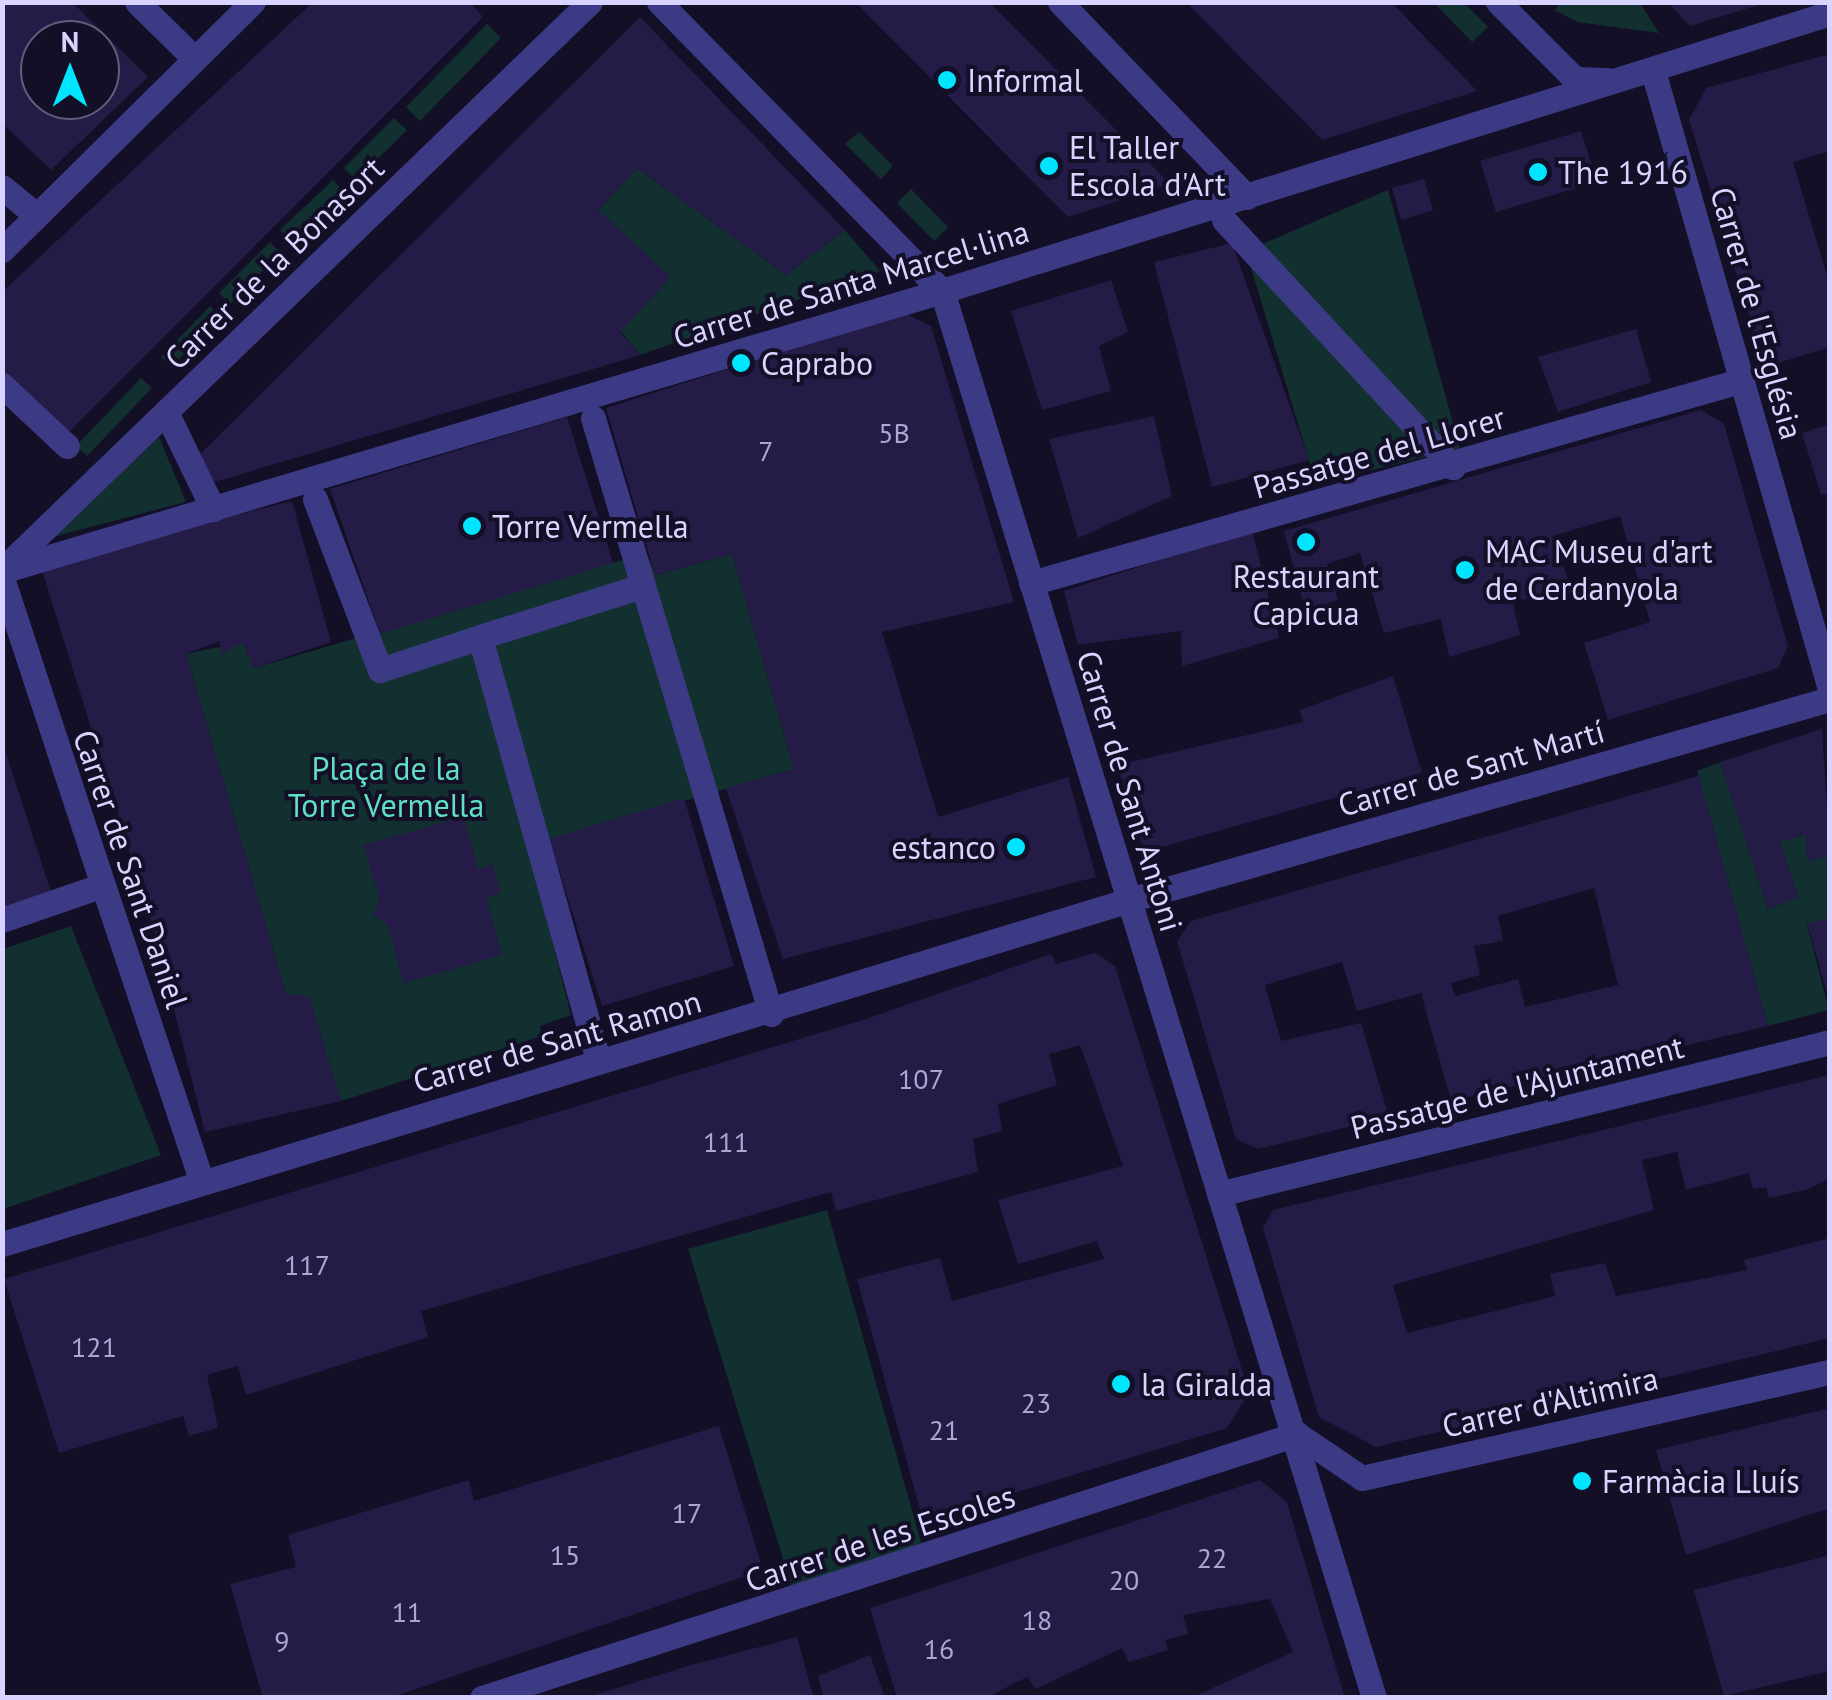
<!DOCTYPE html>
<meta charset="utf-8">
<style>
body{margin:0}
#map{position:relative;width:1832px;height:1700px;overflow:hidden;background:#130f26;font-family:"PT Sans",sans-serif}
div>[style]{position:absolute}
.green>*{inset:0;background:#12302f}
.building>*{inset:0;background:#241b47}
.pedestrian>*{height:25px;margin:-12.5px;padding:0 12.5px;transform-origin:12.5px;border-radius:12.5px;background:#3d3a85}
.minor>*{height:25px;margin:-12.5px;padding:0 12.5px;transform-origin:12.5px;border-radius:12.5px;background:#3d3a85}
.dots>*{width:28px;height:28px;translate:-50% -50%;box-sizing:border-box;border:5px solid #130f26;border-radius:50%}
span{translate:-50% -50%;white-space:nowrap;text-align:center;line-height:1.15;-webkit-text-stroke:8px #130f26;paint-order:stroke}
.number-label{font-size:28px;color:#aca6d1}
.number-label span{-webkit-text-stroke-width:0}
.poi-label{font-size:32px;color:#d9d4ff}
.left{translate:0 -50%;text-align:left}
.right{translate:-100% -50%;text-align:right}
.street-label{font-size:32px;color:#d9d4ff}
.park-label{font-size:32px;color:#5fe0c0}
.frame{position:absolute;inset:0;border:5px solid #d9d4ff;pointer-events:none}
.north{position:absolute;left:20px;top:20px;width:100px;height:100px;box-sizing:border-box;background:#130f26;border:2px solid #625e7d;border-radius:50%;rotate:0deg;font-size:28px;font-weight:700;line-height:40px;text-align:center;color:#d9d4ff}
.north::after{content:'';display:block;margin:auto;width:35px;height:45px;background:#00e5ff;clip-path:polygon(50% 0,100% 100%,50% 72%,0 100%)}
</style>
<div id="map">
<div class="green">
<div style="clip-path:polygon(1560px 2px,1640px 3px,1659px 33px,1577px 22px,1555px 10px)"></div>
<div style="clip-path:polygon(1434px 3px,1464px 3px,1488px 27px,1472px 42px)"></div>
<div style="clip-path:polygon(487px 24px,501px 38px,420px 121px,406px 107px)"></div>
<div style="clip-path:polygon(394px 118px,407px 130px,356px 180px,344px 168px)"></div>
<div style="clip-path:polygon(859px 132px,893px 166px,881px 179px,845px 144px)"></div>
<div style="clip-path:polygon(637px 168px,786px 275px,845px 230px,880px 271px,640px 355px,558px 254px)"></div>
<div style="clip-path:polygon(333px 180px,344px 192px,291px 242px,280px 230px)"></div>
<div style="clip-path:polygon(911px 189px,948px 227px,934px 241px,897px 203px)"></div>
<div style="clip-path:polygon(1388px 190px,1460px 448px,1316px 484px,1246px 251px)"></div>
<div style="clip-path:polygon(270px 242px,280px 253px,230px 304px,219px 293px)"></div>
<div style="clip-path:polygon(210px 306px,220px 316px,171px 368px,161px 357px)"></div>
<div style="clip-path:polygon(141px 378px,152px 388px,87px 456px,76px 446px)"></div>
<div style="clip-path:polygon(159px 437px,186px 502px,56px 536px)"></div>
<div style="clip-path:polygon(646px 553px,656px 575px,732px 554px,794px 769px,528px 846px,571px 1015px,540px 1026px,542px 1036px,341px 1101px,309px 997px,286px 994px,186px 654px,242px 642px,254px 668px)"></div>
<div style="clip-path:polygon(1720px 762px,1768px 909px,1798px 897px,1780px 842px,1806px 834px,1807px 860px,1829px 856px,1829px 919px,1807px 924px,1829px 1010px,1768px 1026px,1697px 771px)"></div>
<div style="clip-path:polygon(71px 926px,161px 1155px,3px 1209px,3px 949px)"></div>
<div style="clip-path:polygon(827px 1210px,925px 1556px,792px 1588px,688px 1249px)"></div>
</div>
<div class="building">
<div style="clip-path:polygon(evenodd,2px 2px,72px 2px,148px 77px,51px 170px,2px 123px,2px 2px,40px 40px,100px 40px,100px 100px,40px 100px,40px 40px)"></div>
<div style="clip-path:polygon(313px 2px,470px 2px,483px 17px,66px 435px,2px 376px,2px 292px)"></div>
<div style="clip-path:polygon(855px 2px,989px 2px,1170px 184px,1068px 217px)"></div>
<div style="clip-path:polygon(1186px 2px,1391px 2px,1477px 91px,1322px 140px)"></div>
<div style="clip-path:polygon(1667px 2px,1765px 2px,1765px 3px,1690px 26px)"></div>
<div style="clip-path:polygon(640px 17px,845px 230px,786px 275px,637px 168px,598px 210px,671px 277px,620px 332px,640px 355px,215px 482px,195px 459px)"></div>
<div style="clip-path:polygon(1830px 54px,1830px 151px,1793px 162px,1830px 286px,1830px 347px,1765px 367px,1689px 120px,1706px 88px)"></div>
<div style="clip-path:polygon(1581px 131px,1597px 182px,1496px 212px,1480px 161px)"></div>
<div style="clip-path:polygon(1424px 179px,1433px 210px,1401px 220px,1392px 188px)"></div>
<div style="clip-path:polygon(1232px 243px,1309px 460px,1212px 487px,1154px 262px)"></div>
<div style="clip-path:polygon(1111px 280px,1128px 332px,1099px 346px,1111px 391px,1042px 410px,1011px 311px)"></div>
<div style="clip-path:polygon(905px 313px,931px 326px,1014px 602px,882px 632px,938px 817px,1068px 777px,1096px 877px,783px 959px,726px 788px,794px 769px,732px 554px,655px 575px,606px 408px)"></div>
<div style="clip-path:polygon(1636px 329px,1651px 382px,1558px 412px,1538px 357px)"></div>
<div style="clip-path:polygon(1701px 410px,1724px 424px,1788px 646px,1778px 668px,1608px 720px,1584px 643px,1650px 622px,1620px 516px,1553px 536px,1571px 588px,1513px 602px,1520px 635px,1449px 657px,1441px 619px,1384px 633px,1360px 553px,1327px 564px,1338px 600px,1305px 610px,1284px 531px)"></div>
<div style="clip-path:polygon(1154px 416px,1172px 496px,1078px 538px,1049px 439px)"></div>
<div style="clip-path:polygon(567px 417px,613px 563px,380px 634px,330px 489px)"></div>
<div style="clip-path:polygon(1830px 424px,1830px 493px,1821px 495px,1802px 433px)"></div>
<div style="clip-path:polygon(292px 501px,331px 642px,254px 668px,242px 642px,222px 655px,219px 641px,186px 654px,286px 994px,309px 996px,341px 1101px,205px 1132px,154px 930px,40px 564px)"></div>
<div style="clip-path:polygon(1252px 530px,1279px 638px,1182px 666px,1181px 631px,1078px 645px,1064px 591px)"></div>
<div style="clip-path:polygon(1393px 676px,1422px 773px,1144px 852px,1117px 765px,1303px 722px,1300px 710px)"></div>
<div style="clip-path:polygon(1822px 729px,1830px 856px,1807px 861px,1806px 834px,1780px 842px,1798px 897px,1768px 909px,1720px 762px)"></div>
<div style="clip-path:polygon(2px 741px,51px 892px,2px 911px)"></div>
<div style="clip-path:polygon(evenodd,1699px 776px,1768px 1026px,1451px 1101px,1421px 993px,1357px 1011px,1342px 962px,1265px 985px,1281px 1041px,1361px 1023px,1389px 1117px,1258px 1149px,1236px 1139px,1177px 941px,1191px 921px,1699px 776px,1594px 888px,1618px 985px,1525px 1007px,1518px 979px,1455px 996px,1451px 983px,1480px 975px,1474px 946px,1503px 941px,1498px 916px,1594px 888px)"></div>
<div style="clip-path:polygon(684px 798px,734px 966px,602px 1006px,549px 839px)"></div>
<div style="clip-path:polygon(464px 817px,478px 869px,493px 864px,501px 893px,486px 897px,502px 955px,404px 983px,387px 924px,373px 916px,379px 897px,363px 845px)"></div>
<div style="clip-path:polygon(1830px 919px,1830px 995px,1828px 996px,1807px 923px)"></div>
<div style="clip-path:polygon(1095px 953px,1115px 966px,1249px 1392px,1227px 1428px,923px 1521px,857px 1279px,940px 1258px,952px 1301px,1104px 1259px,1097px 1241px,1018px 1264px,998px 1200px,1123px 1166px,1080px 1045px,1049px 1054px,1057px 1085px,998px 1104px,1002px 1131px,973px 1139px,978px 1172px,836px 1211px,831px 1192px,421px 1311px,428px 1337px,246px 1395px,238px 1366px,207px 1375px,218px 1428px,189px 1436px,183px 1416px,59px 1453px,4px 1279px,869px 1018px,1051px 954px,1056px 964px)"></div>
<div style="clip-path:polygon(1830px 1075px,1830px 1178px,1809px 1189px,1769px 1198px,1766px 1187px,1753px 1189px,1749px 1173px,1686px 1190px,1677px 1152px,1642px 1160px,1654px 1210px,1393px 1285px,1407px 1333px,1555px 1296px,1550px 1274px,1605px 1263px,1616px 1296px,1747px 1270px,1744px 1260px,1830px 1238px,1830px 1338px,1376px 1447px,1319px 1417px,1263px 1228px,1273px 1210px)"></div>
<div style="clip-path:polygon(1830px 1408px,1830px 1508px,1686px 1555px,1656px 1450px)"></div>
<div style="clip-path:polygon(719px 1426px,763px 1570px,390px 1698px,263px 1698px,230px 1584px,296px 1567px,288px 1535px,469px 1480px,474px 1501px)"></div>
<div style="clip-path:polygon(1260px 1480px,1287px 1502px,1345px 1698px,1190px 1698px,1293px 1652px,1270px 1599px,1183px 1615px,1188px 1634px,1165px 1640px,1168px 1650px,1129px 1662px,1122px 1648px,1036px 1689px,1027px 1677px,986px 1698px,897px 1698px,870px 1608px)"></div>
<div style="clip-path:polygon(1830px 1555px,1830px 1671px,1724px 1696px,1694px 1590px)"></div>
<div style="clip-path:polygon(797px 1637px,814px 1698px,585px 1698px,691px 1665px)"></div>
<div style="clip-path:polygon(870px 1655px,885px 1698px,824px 1698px,818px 1676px)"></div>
</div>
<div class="pedestrian">
<div style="left:1224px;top:220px;width:337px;rotate:47.2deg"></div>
<div style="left:2px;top:385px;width:89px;rotate:43.2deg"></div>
<div style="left:593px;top:418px;width:622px;rotate:73.37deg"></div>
<div style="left:315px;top:499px;width:183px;rotate:69.2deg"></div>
<div style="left:380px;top:670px;width:105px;rotate:-18.3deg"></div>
<div style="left:480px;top:637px;width:441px;rotate:74.4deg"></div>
<div style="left:480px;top:637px;width:170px;rotate:-17.5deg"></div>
<div style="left:103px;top:885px;width:310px;rotate:71.6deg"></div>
<div style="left:2px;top:1244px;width:1178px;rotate:-16.97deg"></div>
<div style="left:1129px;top:900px;width:729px;rotate:-16deg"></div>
</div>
<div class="minor">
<div style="left:137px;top:2px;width:80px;rotate:44.5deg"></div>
<div style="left:659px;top:2px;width:404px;rotate:45.6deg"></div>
<div style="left:942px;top:291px;width:1472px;rotate:72.93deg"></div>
<div style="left:1060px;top:2px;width:270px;rotate:46.2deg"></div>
<div style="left:1498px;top:2px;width:109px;rotate:45deg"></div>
<div style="left:1575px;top:79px;width:31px;rotate:2deg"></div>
<div style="left:1653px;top:71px;width:643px;rotate:74.02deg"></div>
<div style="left:2px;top:187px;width:44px;rotate:39.5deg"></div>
<div style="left:2px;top:250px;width:353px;rotate:-44.7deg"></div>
<div style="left:166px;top:412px;width:108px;rotate:64.1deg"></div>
<div style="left:3px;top:569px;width:816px;rotate:-44.01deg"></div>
<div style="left:2px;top:571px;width:981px;rotate:-16.59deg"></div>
<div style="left:942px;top:291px;width:930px;rotate:-17.38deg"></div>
<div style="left:2px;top:578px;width:323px;rotate:71.8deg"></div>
<div style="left:103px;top:885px;width:107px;rotate:160.9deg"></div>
<div style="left:1031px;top:583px;width:740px;rotate:-15.91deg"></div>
<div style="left:1219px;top:1194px;width:630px;rotate:-13.97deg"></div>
<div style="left:482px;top:1698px;width:857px;rotate:-17.95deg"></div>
<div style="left:1297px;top:1434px;width:78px;rotate:34.1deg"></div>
<div style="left:1362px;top:1478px;width:480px;rotate:-12.8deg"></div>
</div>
<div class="dots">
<div style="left:947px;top:80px;background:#00e5ff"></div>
<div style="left:1049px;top:166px;background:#00e5ff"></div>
<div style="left:1538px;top:172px;background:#00e5ff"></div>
<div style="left:741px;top:363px;background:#00e5ff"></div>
<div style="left:472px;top:526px;background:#00e5ff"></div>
<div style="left:1306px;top:542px;background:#00e5ff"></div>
<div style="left:1465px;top:570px;background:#00e5ff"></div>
<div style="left:1016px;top:847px;background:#00e5ff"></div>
<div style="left:1121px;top:1384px;background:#00e5ff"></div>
<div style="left:1582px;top:1481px;background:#00e5ff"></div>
</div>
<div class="number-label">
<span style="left:894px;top:433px">5B</span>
<span style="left:766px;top:451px">7</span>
<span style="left:921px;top:1079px">107</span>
<span style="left:726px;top:1142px">111</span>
<span style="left:307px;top:1265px">117</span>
<span style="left:94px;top:1347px">121</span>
<span style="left:1036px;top:1403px">23</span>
<span style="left:944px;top:1430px">21</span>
<span style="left:687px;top:1513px">17</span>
<span style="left:565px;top:1555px">15</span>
<span style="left:1212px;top:1558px">22</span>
<span style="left:1124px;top:1580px">20</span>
<span style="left:407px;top:1612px">11</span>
<span style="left:1037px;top:1620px">18</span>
<span style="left:282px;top:1641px">9</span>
<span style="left:939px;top:1649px">16</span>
</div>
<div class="poi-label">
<span class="left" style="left:967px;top:80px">Informal</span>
<span class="left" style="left:1069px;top:166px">El Taller<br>Escola d'Art</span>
<span class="left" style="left:1558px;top:172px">The 1916</span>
<span class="left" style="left:761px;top:363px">Caprabo</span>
<span class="left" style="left:492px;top:526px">Torre Vermella</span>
<span class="left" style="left:1485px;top:570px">MAC Museu d'art<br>de Cerdanyola</span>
<span style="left:1306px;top:595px">Restaurant<br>Capicua</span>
<span class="right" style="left:996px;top:847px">estanco</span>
<span class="left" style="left:1141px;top:1384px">la Giralda</span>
<span class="left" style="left:1602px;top:1481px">Farmàcia Lluís</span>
</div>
<div class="street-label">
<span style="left:274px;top:263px;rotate:-44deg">Carrer de la Bonasort</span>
<span style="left:851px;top:284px;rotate:-17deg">Carrer de Santa Marcel·lina</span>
<span style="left:1757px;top:313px;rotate:74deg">Carrer de l'Església</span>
<span style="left:1379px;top:452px;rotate:-16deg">Passatge del Llorer</span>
<span style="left:1471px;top:768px;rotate:-16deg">Carrer de Sant Martí</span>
<span style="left:1130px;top:791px;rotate:73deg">Carrer de Sant Antoni</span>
<span style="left:131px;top:869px;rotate:71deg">Carrer de Sant Daniel</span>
<span style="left:557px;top:1041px;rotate:-16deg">Carrer de Sant Ramon</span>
<span style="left:1517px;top:1087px;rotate:-14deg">Passatge de l'Ajuntament</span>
<span style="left:1550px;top:1402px;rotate:-13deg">Carrer d'Altimira</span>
<span style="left:880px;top:1538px;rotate:-18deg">Carrer de les Escoles</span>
</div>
<div class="park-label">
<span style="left:386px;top:787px">Plaça de la<br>Torre Vermella</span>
</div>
<div class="frame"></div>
<div class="north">N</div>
</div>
